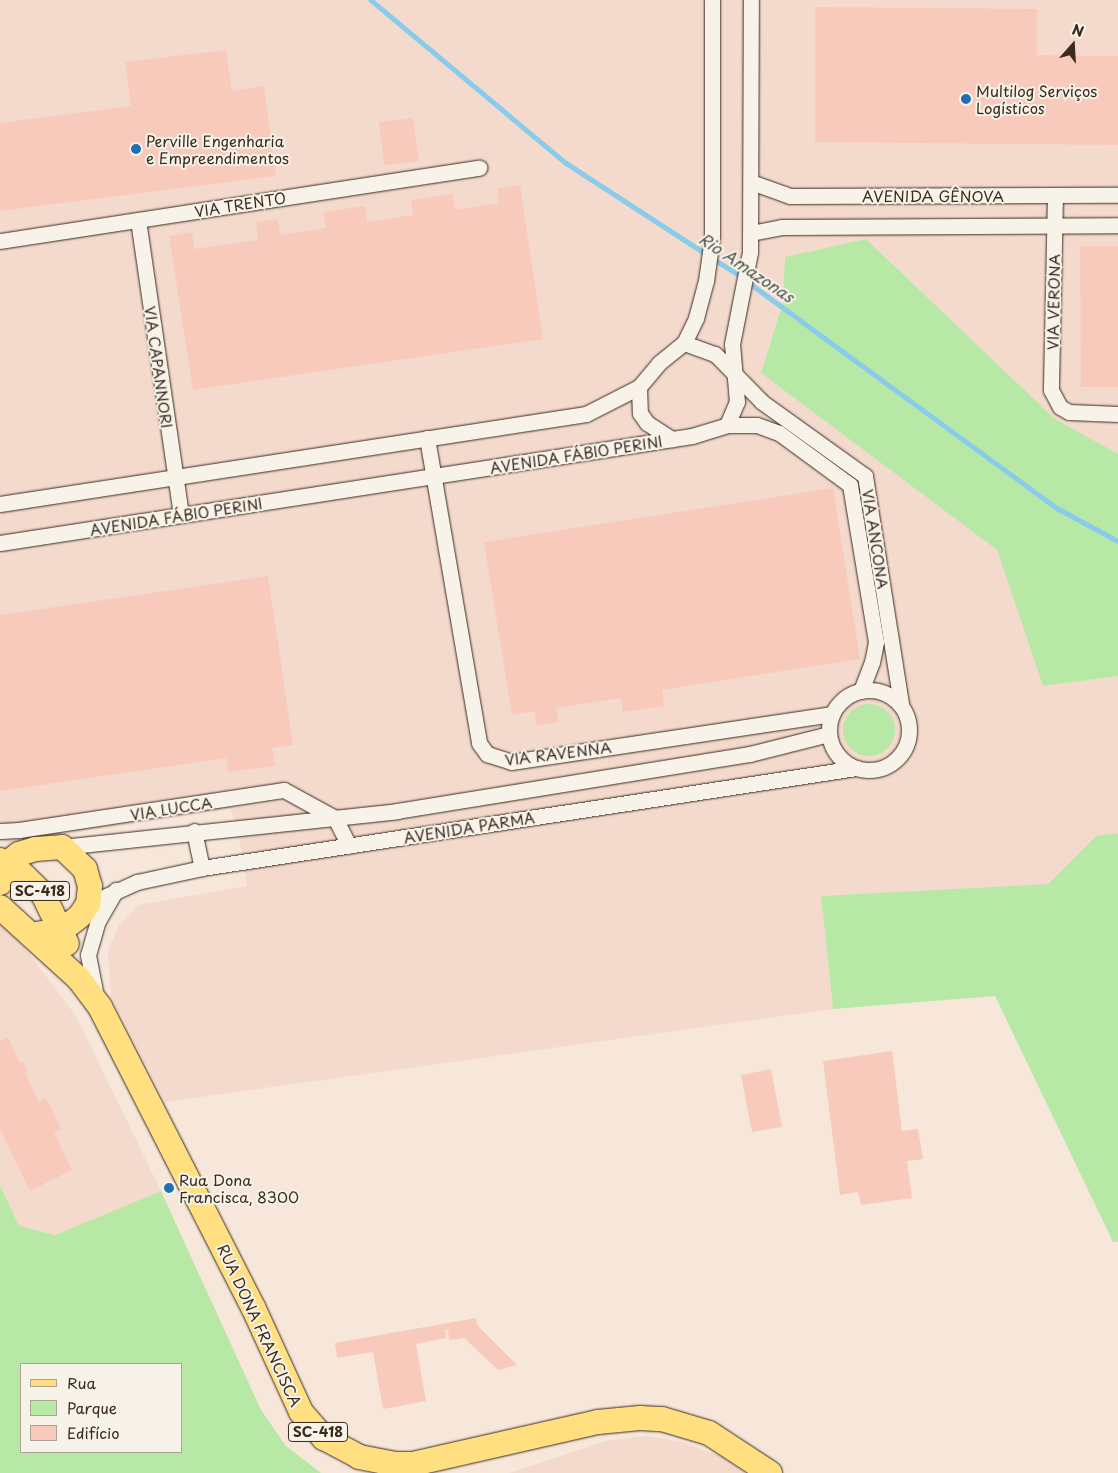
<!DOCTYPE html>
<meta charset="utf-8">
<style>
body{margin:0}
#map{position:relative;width:1118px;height:1473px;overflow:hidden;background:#f7e7da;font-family:"Playpen Sans",sans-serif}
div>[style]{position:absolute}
.built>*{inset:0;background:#f3dacd}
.green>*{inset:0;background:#b8e8a6}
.round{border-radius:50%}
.stream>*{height:4.5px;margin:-2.25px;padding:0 2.25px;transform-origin:2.25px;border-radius:2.25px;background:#88cbea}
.building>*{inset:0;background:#f8cabb}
.roads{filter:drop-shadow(0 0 1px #3b2a1e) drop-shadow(0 0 1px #3b2a1e)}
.street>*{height:15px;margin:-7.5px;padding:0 7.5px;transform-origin:7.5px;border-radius:7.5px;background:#f7f3e8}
.street>.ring{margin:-7.5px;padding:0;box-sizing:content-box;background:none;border:15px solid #f7f3e8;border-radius:50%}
.primary>*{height:24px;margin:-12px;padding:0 12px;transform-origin:12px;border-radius:12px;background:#ffdf80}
.dots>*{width:14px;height:14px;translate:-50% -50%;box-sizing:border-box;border:2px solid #f7f3e8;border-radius:50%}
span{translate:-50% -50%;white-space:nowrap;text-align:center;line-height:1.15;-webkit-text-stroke:4px #f7f3e8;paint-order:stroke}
.shield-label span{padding:1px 4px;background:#f7f3e8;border:1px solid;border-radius:4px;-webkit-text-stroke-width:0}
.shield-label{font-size:14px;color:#3b2a1e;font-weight:700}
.poi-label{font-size:15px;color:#3b2a1e}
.left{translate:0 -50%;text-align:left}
.street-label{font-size:15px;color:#3b2a1e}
.water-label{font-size:16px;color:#4e5251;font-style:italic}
.legend{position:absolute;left:20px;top:1363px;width:162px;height:90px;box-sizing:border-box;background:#f7f3e8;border:1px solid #aca397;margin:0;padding:6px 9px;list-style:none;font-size:15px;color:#3b2a1e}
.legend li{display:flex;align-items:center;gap:10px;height:25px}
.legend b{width:25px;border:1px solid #aca397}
.north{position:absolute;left:1048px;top:20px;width:50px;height:50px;-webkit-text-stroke:4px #f7f3e8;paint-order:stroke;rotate:19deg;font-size:14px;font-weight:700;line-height:20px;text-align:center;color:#3b2a1e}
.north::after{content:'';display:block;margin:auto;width:18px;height:22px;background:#3b2a1e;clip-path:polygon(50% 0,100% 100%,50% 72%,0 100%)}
</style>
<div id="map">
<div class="built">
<div style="clip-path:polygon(0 0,1118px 0,1118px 454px,1054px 418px,866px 239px,785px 257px,783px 302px,761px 373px,997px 550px,1043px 686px,1118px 676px,1118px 833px,1096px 836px,1048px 884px,821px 896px,833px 1009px,165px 1102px,111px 996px,108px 951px,118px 926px,139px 905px,247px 886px,237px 826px,230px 809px,8px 843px,0 841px)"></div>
<div style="clip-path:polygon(5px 922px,76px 1016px,161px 1191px,55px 1235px,19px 1227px,0 1185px,0 927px)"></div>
<div style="clip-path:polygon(647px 1436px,682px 1442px,725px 1458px,744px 1473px,509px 1473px,606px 1441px)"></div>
</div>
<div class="green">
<div style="clip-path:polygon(866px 239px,1054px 418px,1118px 454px,1118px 676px,1043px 686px,997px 550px,761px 373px,783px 302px,785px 257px)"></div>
<div class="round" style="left:843px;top:704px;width:52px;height:52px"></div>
<div style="clip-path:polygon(1118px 833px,1118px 1242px,1113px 1242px,995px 996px,833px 1009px,821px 896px,1048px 884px,1096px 836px)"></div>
<div style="clip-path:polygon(evenodd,0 1185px,19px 1226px,55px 1235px,161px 1191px,261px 1410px,286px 1446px,321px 1473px,0 1473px,0 1185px,21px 1364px,181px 1364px,181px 1452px,21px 1452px,21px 1364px)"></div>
</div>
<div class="stream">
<div style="left:371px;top:0;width:254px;rotate:39.9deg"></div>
<div style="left:566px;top:163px;width:167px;rotate:33deg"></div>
<div style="left:712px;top:258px;width:36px;rotate:32deg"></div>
<div style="left:748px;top:282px;width:383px;rotate:36.2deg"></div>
<div style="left:1057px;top:508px;width:69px;rotate:28.4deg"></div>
</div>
<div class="building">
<div style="clip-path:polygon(815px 7px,1037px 9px,1037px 55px,1118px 56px,1118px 145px,815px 142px)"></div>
<div style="clip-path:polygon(226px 50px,232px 91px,264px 86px,276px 176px,0 211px,0 123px,131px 106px,125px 62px)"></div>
<div style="clip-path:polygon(413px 118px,419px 161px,384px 165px,379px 122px)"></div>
<div style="clip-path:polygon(520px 185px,543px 339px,193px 390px,169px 236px,192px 232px,194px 249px,258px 240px,256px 222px,278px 219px,280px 235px,326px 228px,323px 212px,365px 206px,367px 222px,413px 215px,411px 200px,452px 194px,455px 210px,499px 203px,497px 188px)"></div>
<div style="clip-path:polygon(1080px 246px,1118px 246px,1118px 387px,1081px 387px)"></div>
<div style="clip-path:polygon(833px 488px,860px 659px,662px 690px,664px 706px,623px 712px,621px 698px,556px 708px,559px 722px,537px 726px,534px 711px,512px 715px,484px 542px)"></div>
<div style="clip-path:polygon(268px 576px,293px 745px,272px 748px,275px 766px,228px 772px,226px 758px,0 791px,0 615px)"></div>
<div style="clip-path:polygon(8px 1037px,20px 1063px,23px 1062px,28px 1071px,25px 1073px,39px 1102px,46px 1098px,61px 1129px,54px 1133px,72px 1170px,30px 1191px,0 1129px,0 1041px)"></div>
<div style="clip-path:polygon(892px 1051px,902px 1131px,918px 1129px,923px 1159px,907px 1161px,912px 1198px,861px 1205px,858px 1192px,840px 1195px,823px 1061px)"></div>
<div style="clip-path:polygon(771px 1069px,782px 1127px,752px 1132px,741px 1075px)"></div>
<div style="clip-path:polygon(476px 1318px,477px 1325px,517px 1365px,498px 1370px,464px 1338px,449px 1340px,448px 1330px,445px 1330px,446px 1338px,416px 1344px,426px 1401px,383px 1409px,373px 1352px,337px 1358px,335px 1343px)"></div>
</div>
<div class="roads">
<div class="street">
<div style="left:751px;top:182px;width:41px;rotate:19.7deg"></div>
<div style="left:790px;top:196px;width:328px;rotate:-0.2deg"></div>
<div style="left:1055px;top:195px;width:195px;rotate:91.2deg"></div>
<div style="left:1051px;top:390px;width:19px;rotate:62deg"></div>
<div style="left:1060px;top:407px;width:10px;rotate:29deg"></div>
<div style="left:1069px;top:412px;width:49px;rotate:2.3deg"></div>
<div style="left:138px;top:220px;width:298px;rotate:81.7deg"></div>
<div style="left:751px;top:233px;width:32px;rotate:-11deg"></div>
<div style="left:782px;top:227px;width:336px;rotate:-0.3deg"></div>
<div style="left:0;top:241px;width:485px;rotate:-8.7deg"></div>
<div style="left:684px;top:343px;width:33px;rotate:20deg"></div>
<div style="left:715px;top:354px;width:67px;rotate:45.6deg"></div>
<div style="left:762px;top:402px;width:127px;rotate:35.7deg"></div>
<div style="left:865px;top:476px;width:231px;rotate:81deg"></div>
<div style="left:639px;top:387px;width:26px;rotate:88deg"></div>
<div style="left:640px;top:413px;width:12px;rotate:55deg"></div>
<div style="left:647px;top:423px;width:30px;rotate:33deg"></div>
<div style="left:727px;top:425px;width:30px"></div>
<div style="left:757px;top:425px;width:23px;rotate:20deg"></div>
<div style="left:779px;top:433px;width:88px;rotate:36.2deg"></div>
<div style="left:850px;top:485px;width:159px;rotate:80.6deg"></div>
<div style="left:876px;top:642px;width:20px;rotate:101deg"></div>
<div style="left:872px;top:662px;width:31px;rotate:111deg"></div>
<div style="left:427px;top:438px;width:309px;rotate:80.3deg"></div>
<div style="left:479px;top:743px;width:14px;rotate:54deg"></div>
<div style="left:487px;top:754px;width:25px;rotate:18deg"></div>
<div style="left:511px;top:762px;width:325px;rotate:-8.5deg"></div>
<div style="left:0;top:504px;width:593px;rotate:-8.73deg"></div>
<div style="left:586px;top:414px;width:59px;rotate:-27deg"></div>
<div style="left:639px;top:387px;width:31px;rotate:-50deg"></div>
<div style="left:659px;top:363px;width:32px;rotate:-39deg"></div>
<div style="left:684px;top:343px;width:28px;rotate:-64deg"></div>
<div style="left:696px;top:318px;width:38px;rotate:-75deg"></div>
<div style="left:706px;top:281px;width:44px;rotate:-82.2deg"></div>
<div style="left:712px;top:237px;width:237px;rotate:-90deg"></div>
<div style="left:0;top:543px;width:700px;rotate:-8.79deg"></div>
<div style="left:692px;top:436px;width:37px;rotate:-17deg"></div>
<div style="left:727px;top:425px;width:25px;rotate:-67deg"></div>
<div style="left:737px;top:402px;width:58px;rotate:-94.9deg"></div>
<div style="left:732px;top:344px;width:94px;rotate:-78.9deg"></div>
<div style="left:750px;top:252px;width:252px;rotate:-89.8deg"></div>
<div class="ring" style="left:829px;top:690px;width:65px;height:65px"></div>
<div style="left:335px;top:818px;width:31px;rotate:63deg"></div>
<div style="left:0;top:831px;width:19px;rotate:-3deg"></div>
<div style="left:19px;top:830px;width:268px;rotate:-8.6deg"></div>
<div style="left:284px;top:790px;width:58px;rotate:28.8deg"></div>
<div style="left:194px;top:831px;width:38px;rotate:78deg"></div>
<div style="left:62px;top:847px;width:337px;rotate:-6.1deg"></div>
<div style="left:397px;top:811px;width:358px;rotate:-9.2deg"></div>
<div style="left:750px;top:754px;width:81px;rotate:-14.2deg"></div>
<div style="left:88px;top:904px;width:54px;rotate:-24.2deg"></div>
<div style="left:137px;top:882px;width:66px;rotate:-12.2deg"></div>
<div style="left:202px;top:868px;width:662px;rotate:-8.69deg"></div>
<div style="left:95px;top:991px;width:37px;rotate:-101deg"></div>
<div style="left:88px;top:955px;width:35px;rotate:-74deg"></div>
<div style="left:98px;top:921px;width:36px;rotate:-60deg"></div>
</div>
<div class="primary">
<div style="left:0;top:860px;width:19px;rotate:28deg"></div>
<div style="left:17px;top:869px;width:36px;rotate:44deg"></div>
<div style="left:43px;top:894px;width:55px;rotate:64.4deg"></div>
<div style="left:0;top:883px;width:21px;rotate:-71deg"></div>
<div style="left:7px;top:863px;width:15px;rotate:-37deg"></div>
<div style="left:19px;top:854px;width:17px;rotate:-17deg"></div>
<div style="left:35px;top:849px;width:27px;rotate:-4deg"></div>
<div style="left:62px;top:847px;width:32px;rotate:44deg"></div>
<div style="left:85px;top:869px;width:18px;rotate:74deg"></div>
<div style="left:90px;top:886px;width:18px;rotate:96deg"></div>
<div style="left:88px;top:904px;width:14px;rotate:124deg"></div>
<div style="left:80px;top:916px;width:23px;rotate:142deg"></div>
<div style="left:62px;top:930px;width:30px;rotate:171deg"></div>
<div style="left:0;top:907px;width:107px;rotate:42.3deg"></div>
<div style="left:79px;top:979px;width:35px;rotate:53deg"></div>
<div style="left:100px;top:1007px;width:337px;rotate:63deg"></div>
<div style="left:253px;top:1307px;width:115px;rotate:65.4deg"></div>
<div style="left:301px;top:1412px;width:35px;rotate:49deg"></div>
<div style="left:324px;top:1438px;width:40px;rotate:28deg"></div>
<div style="left:359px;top:1457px;width:36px;rotate:11deg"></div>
<div style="left:394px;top:1464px;width:19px"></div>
<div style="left:413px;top:1464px;width:190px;rotate:-12.8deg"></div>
<div style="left:598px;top:1422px;width:42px;rotate:-5.4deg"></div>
<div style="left:640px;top:1418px;width:22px;rotate:3deg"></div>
<div style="left:662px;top:1419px;width:49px;rotate:16.6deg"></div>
<div style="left:709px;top:1433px;width:73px;rotate:33.3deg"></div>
</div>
</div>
<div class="dots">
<div style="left:966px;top:99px;background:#1f6fb2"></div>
<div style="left:136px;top:149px;background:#1f6fb2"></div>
<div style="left:169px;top:1188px;background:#1f6fb2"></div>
</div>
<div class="shield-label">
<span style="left:40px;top:891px">SC-418</span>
<span style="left:318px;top:1432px">SC-418</span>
</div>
<div class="poi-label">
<span class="left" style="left:976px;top:99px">Multilog Serviços<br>Logísticos</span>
<span class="left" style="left:146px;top:149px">Perville Engenharia<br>e Empreendimentos</span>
<span class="left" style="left:179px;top:1188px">Rua Dona<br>Francisca, 8300</span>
</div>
<div class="street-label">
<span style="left:933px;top:196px">AVENIDA GÊNOVA</span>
<span style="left:240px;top:204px;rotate:-9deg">VIA TRENTO</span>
<span style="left:1053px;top:302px;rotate:-89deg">VIA VERONA</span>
<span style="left:159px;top:367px;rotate:82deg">VIA CAPANNORI</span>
<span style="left:576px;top:454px;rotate:-9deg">AVENIDA FÁBIO PERINI</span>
<span style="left:176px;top:516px;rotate:-9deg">AVENIDA FÁBIO PERINI</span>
<span style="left:876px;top:539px;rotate:81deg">VIA ANCONA</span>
<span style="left:558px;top:753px;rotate:-7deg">VIA RAVENNA</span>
<span style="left:171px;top:808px;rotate:-9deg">VIA LUCCA</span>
<span style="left:469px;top:827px;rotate:-9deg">AVENIDA PARMA</span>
<span style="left:260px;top:1325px;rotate:65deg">RUA DONA FRANCISCA</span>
</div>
<div class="water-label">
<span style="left:747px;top:267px;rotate:34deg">Rio Amazonas</span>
</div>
<ul class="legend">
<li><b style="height:6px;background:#ffdf80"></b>Rua</li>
<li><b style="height:14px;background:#b8e8a6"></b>Parque</li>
<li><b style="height:14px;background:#f8cabb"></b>Edifício</li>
</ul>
<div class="north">N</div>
</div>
